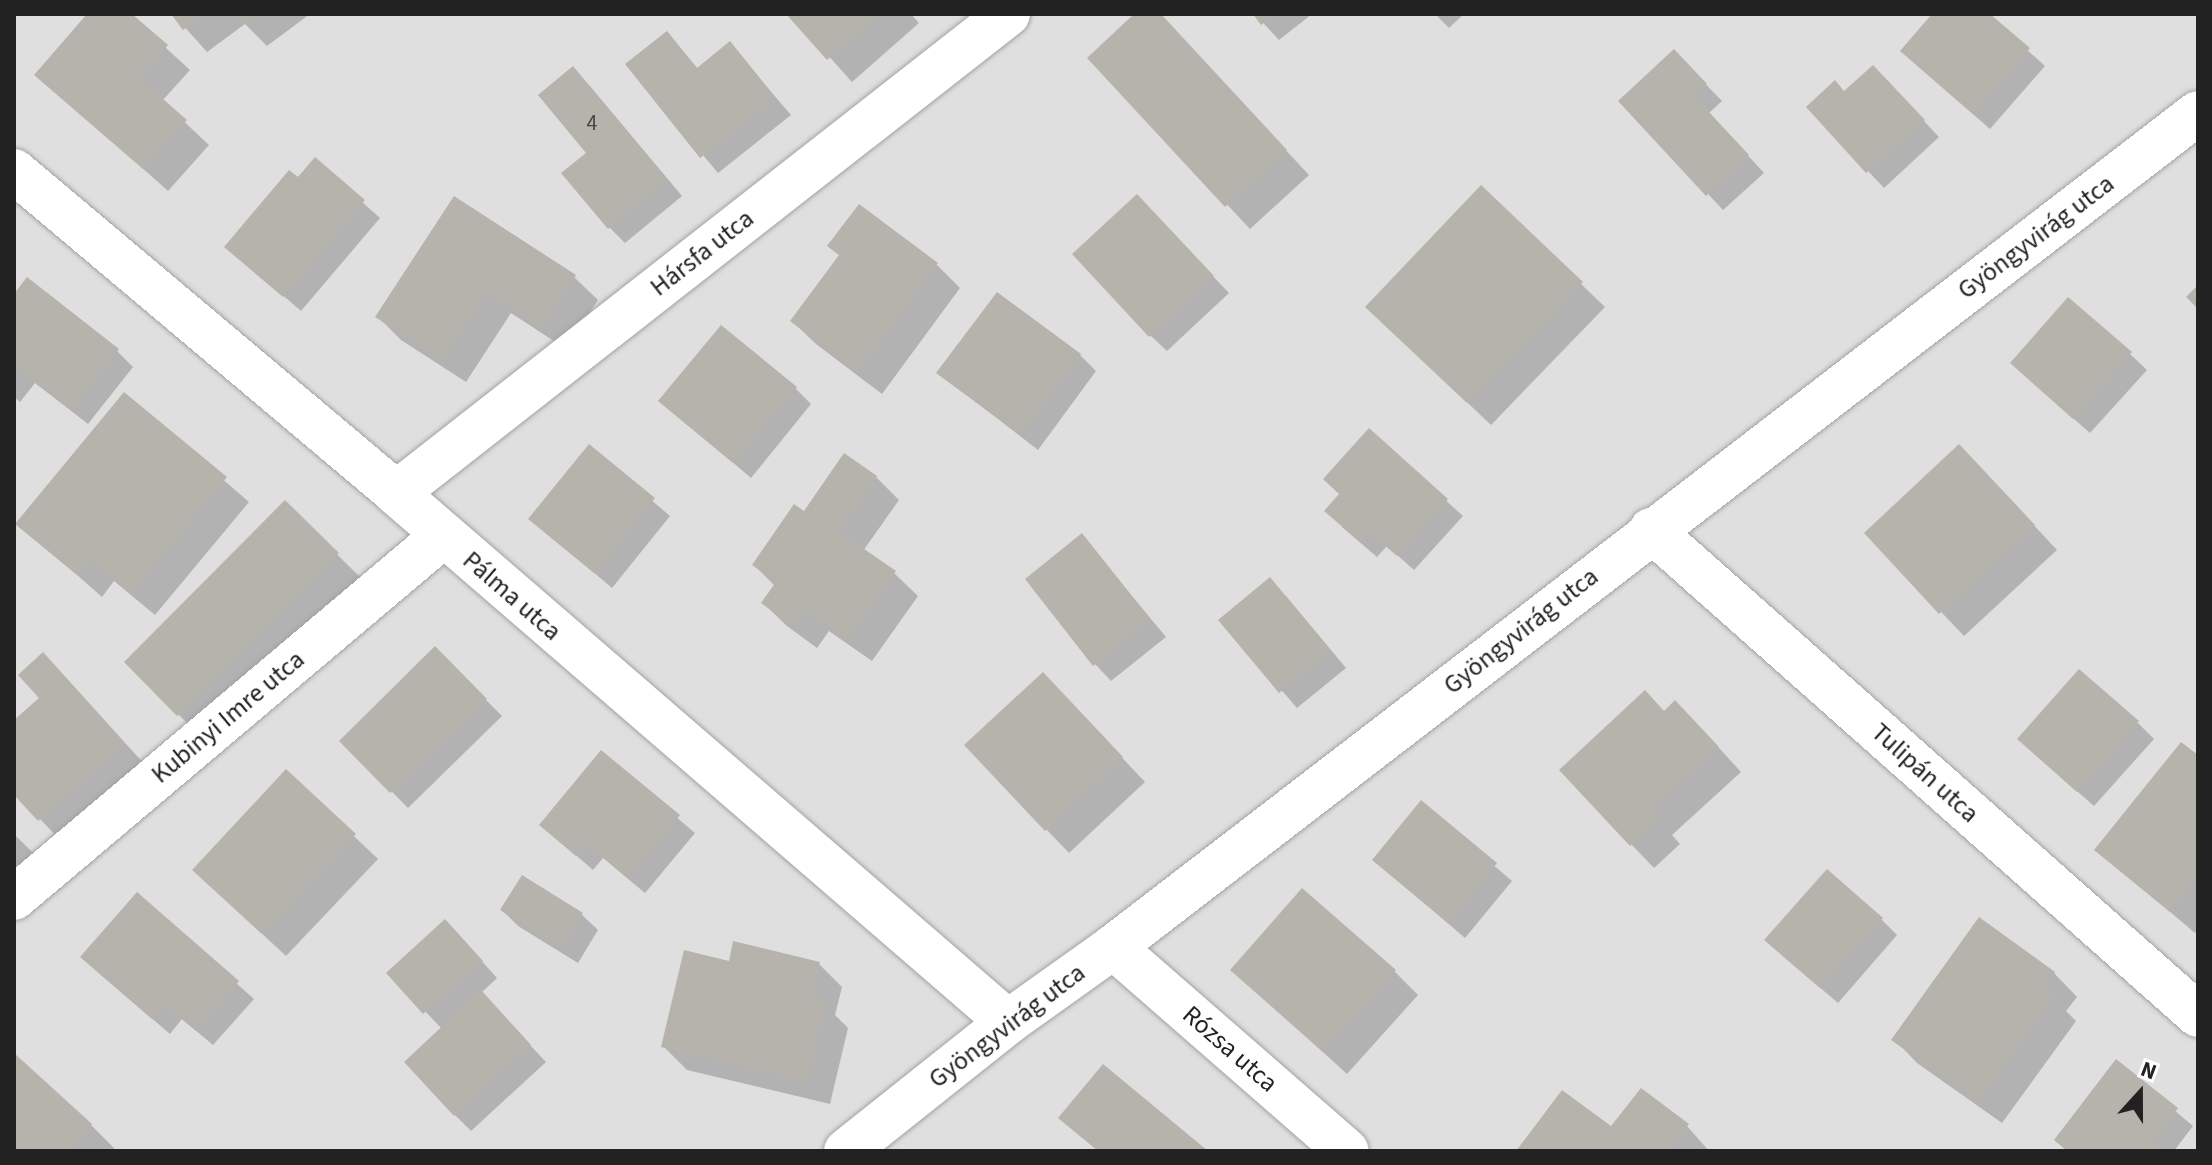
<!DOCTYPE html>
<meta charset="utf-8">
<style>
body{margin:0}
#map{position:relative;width:2212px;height:1165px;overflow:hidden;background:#f1f0ea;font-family:"Source Sans 3",sans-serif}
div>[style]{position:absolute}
.residential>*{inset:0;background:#e0dfdf}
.shadow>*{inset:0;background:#0003}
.building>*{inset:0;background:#b6b2ac}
.roads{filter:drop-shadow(0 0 2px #a3a3a3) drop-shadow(0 0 2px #a3a3a3)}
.minor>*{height:44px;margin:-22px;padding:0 22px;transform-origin:22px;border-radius:22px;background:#fff}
span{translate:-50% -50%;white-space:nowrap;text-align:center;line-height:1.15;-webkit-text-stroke:7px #fff;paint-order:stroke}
.number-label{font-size:22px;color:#474644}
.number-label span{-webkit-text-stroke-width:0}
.street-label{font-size:26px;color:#222}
.frame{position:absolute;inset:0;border:16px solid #222;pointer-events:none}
.north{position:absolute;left:2100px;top:1053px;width:80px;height:80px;-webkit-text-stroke:6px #fff;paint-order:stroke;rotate:21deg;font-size:22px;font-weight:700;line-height:32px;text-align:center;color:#222}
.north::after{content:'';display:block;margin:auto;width:28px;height:36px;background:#222;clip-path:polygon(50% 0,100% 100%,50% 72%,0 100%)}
</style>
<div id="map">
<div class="residential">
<div style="clip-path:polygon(14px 14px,2198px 14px,2198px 1151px,14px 1151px)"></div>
</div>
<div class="shadow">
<div style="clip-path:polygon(90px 14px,129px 14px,190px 70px,162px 101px,209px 145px,168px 191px,37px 74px)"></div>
<div style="clip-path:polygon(173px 14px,310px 14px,267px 46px,245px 24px,207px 52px)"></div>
<div style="clip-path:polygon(791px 14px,911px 14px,919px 23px,852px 82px)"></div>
<div style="clip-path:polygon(1136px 14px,1159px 14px,1309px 175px,1250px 229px,1090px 58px)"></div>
<div style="clip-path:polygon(1255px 14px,1312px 14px,1279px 40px)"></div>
<div style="clip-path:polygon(1435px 14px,1464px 14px,1449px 28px)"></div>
<div style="clip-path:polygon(1935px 14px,1987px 14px,2045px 66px,1990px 129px,1919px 67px)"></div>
<div style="clip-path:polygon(667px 34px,698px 69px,730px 44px,791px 115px,718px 173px,628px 65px)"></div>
<div style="clip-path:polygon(1690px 68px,1722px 101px,1709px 113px,1764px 173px,1723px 210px,1621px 101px)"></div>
<div style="clip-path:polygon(1889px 84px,1939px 137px,1884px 188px,1808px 107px,1845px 93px)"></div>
<div style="clip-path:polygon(589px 85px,682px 196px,625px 243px,609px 227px,589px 153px)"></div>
<div style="clip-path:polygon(315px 160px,380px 218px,301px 311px,227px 247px)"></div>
<div style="clip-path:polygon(1481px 188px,1605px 307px,1491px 425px,1391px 330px)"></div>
<div style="clip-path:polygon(455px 198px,574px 277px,598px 300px,566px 349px,511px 313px,466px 382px,401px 340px,377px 316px)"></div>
<div style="clip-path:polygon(859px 207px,937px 265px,960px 288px,882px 394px,816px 344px,792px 321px,840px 256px,830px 246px)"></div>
<div style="clip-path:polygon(1153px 213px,1229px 293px,1167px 351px,1150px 335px)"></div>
<div style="clip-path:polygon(14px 297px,117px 351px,133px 367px,88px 424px,35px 383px,20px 402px,14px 397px)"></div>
<div style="clip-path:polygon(2130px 354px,2147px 370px,2090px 433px,2029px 379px)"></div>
<div style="clip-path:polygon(1080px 355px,1096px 371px,1038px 450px,939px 373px)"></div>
<div style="clip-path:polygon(795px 388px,811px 404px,751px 478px,661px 401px)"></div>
<div style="clip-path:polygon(124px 394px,249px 502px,155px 615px,114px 581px,102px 597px,18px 523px)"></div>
<div style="clip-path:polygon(1369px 431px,1463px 516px,1414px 570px,1387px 546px,1377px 557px,1342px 527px,1341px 494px)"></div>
<div style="clip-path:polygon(589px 447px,670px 516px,612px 588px,531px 519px)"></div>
<div style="clip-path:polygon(1982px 470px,2057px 550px,1964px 636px,1866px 533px)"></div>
<div style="clip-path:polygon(876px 477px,899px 500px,863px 551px,894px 573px,918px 596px,872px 661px,829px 631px,817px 648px,787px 626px,763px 603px,775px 586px,754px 565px,805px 514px)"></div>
<div style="clip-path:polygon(285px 503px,361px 578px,202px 738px,126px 662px)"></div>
<div style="clip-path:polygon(1082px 536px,1166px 637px,1111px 681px,1095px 664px)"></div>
<div style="clip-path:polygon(1286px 596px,1346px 668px,1297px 708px,1221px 620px)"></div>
<div style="clip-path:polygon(435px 649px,502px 716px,408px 808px,342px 741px)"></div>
<div style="clip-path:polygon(66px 678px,147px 767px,63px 843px,14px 792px,14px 723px)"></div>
<div style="clip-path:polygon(1066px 698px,1145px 782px,1069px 853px,1046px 829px)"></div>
<div style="clip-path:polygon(1665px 713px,1699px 726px,1741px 772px,1672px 835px,1680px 844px,1654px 868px,1631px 844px)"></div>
<div style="clip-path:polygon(2138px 723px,2154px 739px,2094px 806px,2036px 755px)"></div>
<div style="clip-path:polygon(601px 753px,695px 833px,645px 893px,603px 858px,593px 870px,541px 825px)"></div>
<div style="clip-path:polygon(2198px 758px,2198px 929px,2195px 933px,2097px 850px)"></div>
<div style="clip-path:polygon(286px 772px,378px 859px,286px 956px,218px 893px)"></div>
<div style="clip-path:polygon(1421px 803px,1512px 881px,1465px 938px,1374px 860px)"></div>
<div style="clip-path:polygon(14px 834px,38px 858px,14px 881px)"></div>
<div style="clip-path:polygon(137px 895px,254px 999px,213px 1045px,182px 1019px,170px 1034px,99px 973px)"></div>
<div style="clip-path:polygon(502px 910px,581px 914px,598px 930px,578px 963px,518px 926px)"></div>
<div style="clip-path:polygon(1881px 919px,1897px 935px,1838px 1003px,1783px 956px)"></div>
<div style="clip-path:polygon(1979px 920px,2054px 973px,2077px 997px,2066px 1011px,2076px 1021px,2002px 1123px,1917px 1063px,1894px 1039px)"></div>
<div style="clip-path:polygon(461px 938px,497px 978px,481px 993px,546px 1062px,471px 1131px,455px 1115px,442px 1029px,389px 973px)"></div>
<div style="clip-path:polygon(730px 963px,819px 964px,842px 987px,835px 1015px,848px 1028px,830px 1104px,687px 1070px,663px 1046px)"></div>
<div style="clip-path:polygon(1233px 970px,1394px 971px,1418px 995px,1347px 1074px)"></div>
<div style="clip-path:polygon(14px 1055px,91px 1125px,114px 1148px,112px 1151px,14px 1151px)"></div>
<div style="clip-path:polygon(2117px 1062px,2193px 1126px,2174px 1151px,2067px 1151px)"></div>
<div style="clip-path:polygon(1687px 1126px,1709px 1151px,1518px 1151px,1611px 1129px)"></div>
</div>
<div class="building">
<div style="clip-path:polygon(87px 14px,132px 14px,168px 45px,139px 78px,187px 120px,143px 169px,34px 75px)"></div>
<div style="clip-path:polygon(171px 14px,204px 14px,183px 30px)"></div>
<div style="clip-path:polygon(235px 14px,256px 14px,242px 24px)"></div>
<div style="clip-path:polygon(786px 14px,879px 14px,827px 60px)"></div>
<div style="clip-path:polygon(1134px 14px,1161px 14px,1287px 150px,1225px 207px,1087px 58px)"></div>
<div style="clip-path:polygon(1253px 14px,1275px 14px,1261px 25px)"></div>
<div style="clip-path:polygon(1932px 14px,1990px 14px,2030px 48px,1973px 114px,1900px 51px)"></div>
<div style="clip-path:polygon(667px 31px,697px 68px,730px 41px,776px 98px,700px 158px,625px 64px)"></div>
<div style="clip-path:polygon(1674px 49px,1707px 84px,1694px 96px,1749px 155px,1706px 196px,1618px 101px)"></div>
<div style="clip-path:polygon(1873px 65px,1925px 120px,1866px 173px,1806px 107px,1835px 80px,1844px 91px)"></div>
<div style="clip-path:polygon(573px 66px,667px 179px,608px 229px,561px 173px,586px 153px,538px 95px)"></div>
<div style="clip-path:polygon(315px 157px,365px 200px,283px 297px,224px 247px,289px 170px,298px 177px)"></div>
<div style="clip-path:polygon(1481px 185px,1583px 282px,1467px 403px,1365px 307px)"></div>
<div style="clip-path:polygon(1137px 194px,1214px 276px,1149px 337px,1072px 254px)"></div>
<div style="clip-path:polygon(454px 196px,576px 275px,542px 327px,487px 291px,442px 360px,375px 317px)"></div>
<div style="clip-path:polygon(859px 204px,938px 263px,857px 372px,790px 321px,839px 255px,827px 246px)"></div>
<div style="clip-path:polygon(27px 277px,119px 349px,71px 410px,18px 368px,14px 373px,14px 294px)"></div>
<div style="clip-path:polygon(2198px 285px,2198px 309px,2186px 297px)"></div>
<div style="clip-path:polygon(997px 292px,1081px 354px,1020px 435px,936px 373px)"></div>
<div style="clip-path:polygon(2068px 297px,2132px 352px,2073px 419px,2010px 363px)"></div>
<div style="clip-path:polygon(721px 325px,797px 387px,733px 463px,658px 401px)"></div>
<div style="clip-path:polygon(124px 392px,227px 477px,131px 593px,90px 560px,77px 575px,15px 524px)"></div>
<div style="clip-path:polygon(1369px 428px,1448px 499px,1397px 556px,1369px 532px,1360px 542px,1324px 511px,1339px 494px,1323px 479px)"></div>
<div style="clip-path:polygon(589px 444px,655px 498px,594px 573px,528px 519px)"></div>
<div style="clip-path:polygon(1959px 444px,2035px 525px,1939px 614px,1864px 533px)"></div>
<div style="clip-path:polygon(844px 453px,877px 476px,838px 531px,896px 571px,848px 639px,805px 609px,793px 626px,761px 603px,776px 582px,752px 565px,794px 504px,804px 511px)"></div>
<div style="clip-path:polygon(285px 500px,339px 553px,177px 716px,124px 662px)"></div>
<div style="clip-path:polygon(1082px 533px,1151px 620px,1093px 666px,1025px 579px)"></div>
<div style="clip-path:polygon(1270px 577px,1331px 651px,1279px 693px,1218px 620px)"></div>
<div style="clip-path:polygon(435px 646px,487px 699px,390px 793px,339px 741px)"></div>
<div style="clip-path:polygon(43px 652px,125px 743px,38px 821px,14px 795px,14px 720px,39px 698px,18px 675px)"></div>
<div style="clip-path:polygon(2079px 669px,2139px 721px,2077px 792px,2017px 739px)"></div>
<div style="clip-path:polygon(1043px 672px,1123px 757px,1045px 831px,964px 745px)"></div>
<div style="clip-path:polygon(1645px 690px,1664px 711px,1675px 700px,1719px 747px,1650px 811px,1658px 819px,1630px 846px,1559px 770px)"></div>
<div style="clip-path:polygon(2181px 742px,2198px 755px,2198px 877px,2170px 912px,2094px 850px)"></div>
<div style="clip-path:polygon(601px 750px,680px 815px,628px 878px,586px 843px,576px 856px,539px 825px)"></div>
<div style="clip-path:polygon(286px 769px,356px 834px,262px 934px,192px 870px)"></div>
<div style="clip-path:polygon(1421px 800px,1497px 863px,1448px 923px,1372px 860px)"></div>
<div style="clip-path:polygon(1827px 869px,1883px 918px,1820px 988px,1764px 940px)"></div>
<div style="clip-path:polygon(522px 875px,583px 913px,561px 948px,500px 910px)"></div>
<div style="clip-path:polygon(1302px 888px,1396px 970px,1323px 1052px,1230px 970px)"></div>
<div style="clip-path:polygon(137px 892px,239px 981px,196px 1031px,165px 1005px,152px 1019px,80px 957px)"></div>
<div style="clip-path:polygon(1979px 917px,2055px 972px,2043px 988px,2054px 996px,1978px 1101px,1891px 1040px)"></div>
<div style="clip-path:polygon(445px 919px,483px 961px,423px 1014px,386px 973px)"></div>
<div style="clip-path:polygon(733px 941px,820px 962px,811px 999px,825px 1002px,806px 1081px,661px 1047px,684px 950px,729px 961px)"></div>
<div style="clip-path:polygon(481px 990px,531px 1045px,454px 1116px,404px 1062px)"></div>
<div style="clip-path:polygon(14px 1053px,92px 1124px,68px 1151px,14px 1151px)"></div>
<div style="clip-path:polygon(2116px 1059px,2178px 1108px,2152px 1142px,2164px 1151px,2067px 1151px,2054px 1140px)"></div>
<div style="clip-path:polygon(1103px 1064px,1208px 1151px,1098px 1151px,1058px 1118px)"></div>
<div style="clip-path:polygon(1641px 1088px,1689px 1124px,1668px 1151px,1516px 1151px,1562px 1090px,1611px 1126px)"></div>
</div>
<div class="roads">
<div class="minor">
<div style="left:14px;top:171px;width:500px;rotate:40.1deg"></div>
<div style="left:396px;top:493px;width:809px;rotate:40.84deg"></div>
<div style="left:396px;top:493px;width:777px;rotate:-38.05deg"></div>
<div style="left:1651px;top:530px;width:731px;rotate:41.56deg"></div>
<div style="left:14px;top:898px;width:561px;rotate:-40.16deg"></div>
<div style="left:1113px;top:947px;width:310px;rotate:41.1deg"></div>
<div style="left:846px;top:1151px;width:207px;rotate:-38.5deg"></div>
<div style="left:1008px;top:1022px;width:129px;rotate:-35.5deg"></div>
<div style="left:1113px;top:947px;width:1368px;rotate:-37.55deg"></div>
</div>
</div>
<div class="number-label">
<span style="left:592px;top:124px">4</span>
</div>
<div class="street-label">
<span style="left:2036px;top:237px;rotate:-37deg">Gyöngyvirág utca</span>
<span style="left:702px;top:253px;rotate:-38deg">Hársfa utca</span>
<span style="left:512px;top:596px;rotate:41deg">Pálma utca</span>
<span style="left:1521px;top:631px;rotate:-38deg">Gyöngyvirág utca</span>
<span style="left:228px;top:717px;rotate:-40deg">Kubinyi Imre utca</span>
<span style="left:1925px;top:773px;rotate:42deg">Tulipán utca</span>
<span style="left:1007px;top:1026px;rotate:-37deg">Gyöngyvirág utca</span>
<span style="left:1230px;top:1049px;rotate:41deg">Rózsa utca</span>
</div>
<div class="frame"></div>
<div class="north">N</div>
</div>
